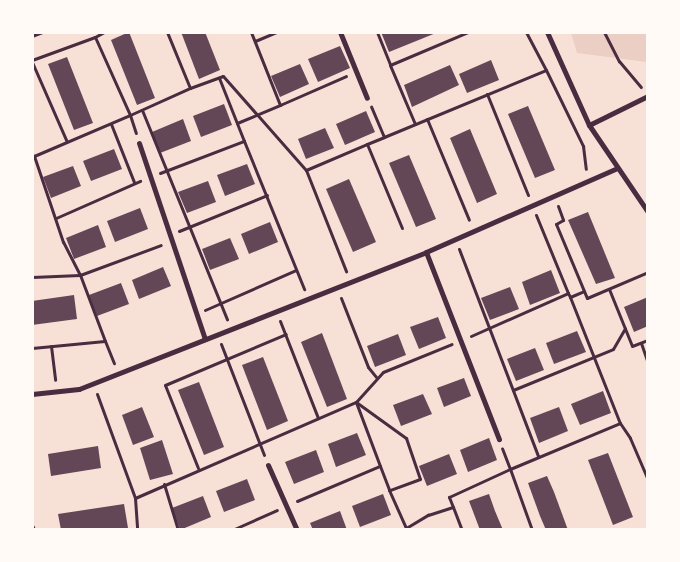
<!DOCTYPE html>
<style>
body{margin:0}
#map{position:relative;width:680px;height:562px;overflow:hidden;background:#f7e1d7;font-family:"Source Sans 3",sans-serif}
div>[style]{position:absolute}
.green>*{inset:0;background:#ebcfc5}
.building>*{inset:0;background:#644757}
.path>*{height:3px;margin:-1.5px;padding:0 1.5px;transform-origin:1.5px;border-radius:1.5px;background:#4a2c40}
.minor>*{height:5px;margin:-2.5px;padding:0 2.5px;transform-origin:2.5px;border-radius:2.5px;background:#4a2c40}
span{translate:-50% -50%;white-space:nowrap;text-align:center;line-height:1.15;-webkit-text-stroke:4px #fffaf5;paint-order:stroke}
.frame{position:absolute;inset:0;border:34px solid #fffaf5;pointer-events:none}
</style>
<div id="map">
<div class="green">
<div style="clip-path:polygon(571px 33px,647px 33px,647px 62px,577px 53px)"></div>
</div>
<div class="building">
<div style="clip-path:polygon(129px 32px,155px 98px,137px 105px,111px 40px)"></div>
<div style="clip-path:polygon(181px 32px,205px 32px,220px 70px,199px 79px)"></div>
<div style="clip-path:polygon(381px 32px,436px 32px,436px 33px,389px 52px)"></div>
<div style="clip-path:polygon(340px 46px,350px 68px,318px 82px,308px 59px)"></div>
<div style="clip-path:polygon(67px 57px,93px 123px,74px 130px,48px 64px)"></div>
<div style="clip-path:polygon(491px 60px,499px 80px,467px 93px,459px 74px)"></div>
<div style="clip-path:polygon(300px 64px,309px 84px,280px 97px,271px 76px)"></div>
<div style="clip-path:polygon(450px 65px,459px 85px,412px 107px,404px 85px)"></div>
<div style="clip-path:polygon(224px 104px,232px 125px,201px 137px,193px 116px)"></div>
<div style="clip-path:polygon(528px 106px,555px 170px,535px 178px,508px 114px)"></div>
<div style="clip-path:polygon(366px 111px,375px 132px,345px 145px,336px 124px)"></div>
<div style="clip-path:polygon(183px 119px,191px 141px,160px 153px,152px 132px)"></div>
<div style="clip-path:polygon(325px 128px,334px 148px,306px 159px,298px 139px)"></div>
<div style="clip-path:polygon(470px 129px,497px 194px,477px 203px,450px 138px)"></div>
<div style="clip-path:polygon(114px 149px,122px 169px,91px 181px,83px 161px)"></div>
<div style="clip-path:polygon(409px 155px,436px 219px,416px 227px,389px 163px)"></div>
<div style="clip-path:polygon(247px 164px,255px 184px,225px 196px,217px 175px)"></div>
<div style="clip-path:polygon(73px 166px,81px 186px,51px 198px,43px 177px)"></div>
<div style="clip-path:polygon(349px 179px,376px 242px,353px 252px,326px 189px)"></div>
<div style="clip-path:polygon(208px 181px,216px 202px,187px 213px,178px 192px)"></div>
<div style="clip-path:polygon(140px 208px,148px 229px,115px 242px,107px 221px)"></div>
<div style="clip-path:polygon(588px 212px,615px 278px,596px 284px,568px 220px)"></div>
<div style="clip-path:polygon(270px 222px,278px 242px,249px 254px,241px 234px)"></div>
<div style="clip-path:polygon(98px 225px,106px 247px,74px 259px,66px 238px)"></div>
<div style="clip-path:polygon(230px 238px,239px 259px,210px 270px,202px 249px)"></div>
<div style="clip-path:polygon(163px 267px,171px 286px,139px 299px,132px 280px)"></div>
<div style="clip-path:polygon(551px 270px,560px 293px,530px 305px,522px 282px)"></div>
<div style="clip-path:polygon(121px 283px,129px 304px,97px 316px,89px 295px)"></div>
<div style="clip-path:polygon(510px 287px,519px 309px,490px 320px,481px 298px)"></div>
<div style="clip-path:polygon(74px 295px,77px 319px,32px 325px,32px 301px)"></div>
<div style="clip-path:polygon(648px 297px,648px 326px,634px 332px,624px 307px)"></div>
<div style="clip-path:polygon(438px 317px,446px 338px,419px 349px,410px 327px)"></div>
<div style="clip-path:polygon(577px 331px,586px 352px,554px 364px,546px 343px)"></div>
<div style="clip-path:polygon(322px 333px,347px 399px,327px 407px,301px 342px)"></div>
<div style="clip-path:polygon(398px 334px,406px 355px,375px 367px,367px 346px)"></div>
<div style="clip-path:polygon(535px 348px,544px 370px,516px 381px,507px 359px)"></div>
<div style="clip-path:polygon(263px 357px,288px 421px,267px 430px,242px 365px)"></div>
<div style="clip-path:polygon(464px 378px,471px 396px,444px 407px,437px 388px)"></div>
<div style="clip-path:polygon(199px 382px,224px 447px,204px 455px,178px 390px)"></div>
<div style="clip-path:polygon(603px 391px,611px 413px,580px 425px,571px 404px)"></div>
<div style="clip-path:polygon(423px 394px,432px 414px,401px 426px,393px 405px)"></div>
<div style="clip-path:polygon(142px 407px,154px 437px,133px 445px,122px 415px)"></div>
<div style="clip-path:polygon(559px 407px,568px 431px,539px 443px,530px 418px)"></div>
<div style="clip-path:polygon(357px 433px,366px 455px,336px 467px,328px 444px)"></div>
<div style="clip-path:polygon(489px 438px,497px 460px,468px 472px,460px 450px)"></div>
<div style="clip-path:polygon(162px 440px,173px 474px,150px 480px,140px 448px)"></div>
<div style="clip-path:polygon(98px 446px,101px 468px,51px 476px,48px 454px)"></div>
<div style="clip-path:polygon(316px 450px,324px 472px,294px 484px,285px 462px)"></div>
<div style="clip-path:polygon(608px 453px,633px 517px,613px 525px,588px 460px)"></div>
<div style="clip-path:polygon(449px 454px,457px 474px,427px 486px,419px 466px)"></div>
<div style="clip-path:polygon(547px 476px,554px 492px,568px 530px,546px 530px,540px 516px,528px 483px)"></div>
<div style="clip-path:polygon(247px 479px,255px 500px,224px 512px,216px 491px)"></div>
<div style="clip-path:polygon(383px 494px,391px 515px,360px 527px,352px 506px)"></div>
<div style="clip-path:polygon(489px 494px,495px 511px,503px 530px,480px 530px,469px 501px)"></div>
<div style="clip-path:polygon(203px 496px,211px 517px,180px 530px,172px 508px)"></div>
<div style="clip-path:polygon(124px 504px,128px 528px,61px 530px,58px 514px)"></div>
<div style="clip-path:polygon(340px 511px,347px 530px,313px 530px,310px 523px)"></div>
</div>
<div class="path">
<div style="left:377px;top:32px;width:35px;rotate:68deg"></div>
<div style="left:604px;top:32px;width:33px;rotate:63deg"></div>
<div style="left:619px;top:61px;width:34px;rotate:50deg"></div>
<div style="left:95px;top:37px;width:10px;rotate:-29deg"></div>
<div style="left:255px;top:41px;width:23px;rotate:-23deg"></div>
<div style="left:32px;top:60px;width:67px;rotate:-20.1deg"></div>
<div style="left:95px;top:37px;width:85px;rotate:65.8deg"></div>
<div style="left:130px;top:115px;width:66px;rotate:-24.2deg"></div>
<div style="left:190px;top:88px;width:61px;rotate:-112.3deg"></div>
<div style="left:32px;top:62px;width:87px;rotate:66.4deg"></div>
<div style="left:546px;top:70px;width:85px;rotate:64deg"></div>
<div style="left:583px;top:146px;width:23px;rotate:83deg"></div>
<div style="left:190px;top:88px;width:35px;rotate:-20deg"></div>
<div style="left:223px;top:76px;width:125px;rotate:48.6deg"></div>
<div style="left:306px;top:170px;width:109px;rotate:68.4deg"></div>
<div style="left:487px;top:94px;width:109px;rotate:67.9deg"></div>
<div style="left:280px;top:105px;width:72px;rotate:-23.7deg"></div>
<div style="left:142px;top:110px;width:226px;rotate:67.9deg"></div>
<div style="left:427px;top:119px;width:109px;rotate:67.4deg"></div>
<div style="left:237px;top:123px;width:47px;rotate:-22.7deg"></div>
<div style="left:280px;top:105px;width:79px;rotate:-111.7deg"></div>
<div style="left:111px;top:124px;width:62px;rotate:68.4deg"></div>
<div style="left:415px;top:124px;width:64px;rotate:-113deg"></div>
<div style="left:390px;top:65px;width:85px;rotate:-22.9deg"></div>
<div style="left:384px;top:137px;width:175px;rotate:-22.5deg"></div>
<div style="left:546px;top:70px;width:43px;rotate:-117.8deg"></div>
<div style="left:244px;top:141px;width:160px;rotate:67.9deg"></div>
<div style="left:367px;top:144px;width:18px;rotate:-22deg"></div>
<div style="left:384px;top:137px;width:33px;rotate:-113deg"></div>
<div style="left:306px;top:170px;width:66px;rotate:-23.1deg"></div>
<div style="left:367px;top:144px;width:91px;rotate:67.4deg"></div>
<div style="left:160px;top:173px;width:90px;rotate:-20.9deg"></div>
<div style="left:244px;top:141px;width:68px;rotate:-111.6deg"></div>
<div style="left:558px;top:206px;width:15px;rotate:70deg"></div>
<div style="left:563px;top:220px;width:8px;rotate:150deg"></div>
<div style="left:556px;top:224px;width:80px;rotate:67.3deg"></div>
<div style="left:587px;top:298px;width:66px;rotate:-23.1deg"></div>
<div style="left:536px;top:215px;width:84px;rotate:67.7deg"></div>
<div style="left:56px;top:218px;width:92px;rotate:-23.8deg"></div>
<div style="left:179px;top:231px;width:95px;rotate:-22.2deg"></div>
<div style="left:459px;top:249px;width:222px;rotate:69.1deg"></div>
<div style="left:32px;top:277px;width:48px;rotate:-2.4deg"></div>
<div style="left:80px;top:275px;width:86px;rotate:-20.3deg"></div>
<div style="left:609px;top:289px;width:61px;rotate:68deg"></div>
<div style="left:632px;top:346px;width:17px;rotate:-21deg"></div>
<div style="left:570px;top:297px;width:136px;rotate:68.4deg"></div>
<div style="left:620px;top:423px;width:18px;rotate:56deg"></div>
<div style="left:630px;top:438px;width:46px;rotate:66.8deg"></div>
<div style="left:341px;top:298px;width:74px;rotate:68.6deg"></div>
<div style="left:368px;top:367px;width:13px;rotate:51deg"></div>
<div style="left:205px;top:310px;width:99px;rotate:-23.7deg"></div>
<div style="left:280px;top:321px;width:104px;rotate:68.6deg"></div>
<div style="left:471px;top:336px;width:106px;rotate:-23.9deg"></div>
<div style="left:568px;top:293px;width:4px;rotate:63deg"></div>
<div style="left:570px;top:297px;width:15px;rotate:-23deg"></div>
<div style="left:105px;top:341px;width:71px;rotate:-110.7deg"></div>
<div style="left:80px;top:275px;width:37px;rotate:-117deg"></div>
<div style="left:63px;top:242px;width:91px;rotate:-108.6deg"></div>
<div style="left:34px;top:156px;width:104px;rotate:-23.1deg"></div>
<div style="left:130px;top:115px;width:19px;rotate:72deg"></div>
<div style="left:641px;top:343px;width:21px;rotate:71deg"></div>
<div style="left:221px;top:344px;width:119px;rotate:68.8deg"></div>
<div style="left:51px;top:346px;width:34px;rotate:83deg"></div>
<div style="left:32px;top:348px;width:73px;rotate:-5.5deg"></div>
<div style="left:105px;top:341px;width:24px;rotate:68deg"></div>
<div style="left:513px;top:390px;width:108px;rotate:-22.3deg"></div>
<div style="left:613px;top:349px;width:24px;rotate:-60deg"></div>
<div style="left:97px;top:394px;width:111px;rotate:69.9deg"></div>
<div style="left:135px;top:498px;width:32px;rotate:86deg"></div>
<div style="left:380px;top:466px;width:26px;rotate:69deg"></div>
<div style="left:198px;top:468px;width:89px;rotate:-111.7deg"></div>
<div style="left:165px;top:385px;width:131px;rotate:-22.9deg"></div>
<div style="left:164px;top:484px;width:48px;rotate:73.1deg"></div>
<div style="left:135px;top:498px;width:241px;rotate:-23.5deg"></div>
<div style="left:356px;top:402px;width:62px;rotate:35.8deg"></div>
<div style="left:406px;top:438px;width:43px;rotate:71.1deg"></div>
<div style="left:420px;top:479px;width:33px;rotate:160deg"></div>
<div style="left:389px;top:490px;width:42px;rotate:65.9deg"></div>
<div style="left:406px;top:528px;width:4px;rotate:153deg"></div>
<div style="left:297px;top:501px;width:90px;rotate:-22.9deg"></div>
<div style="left:380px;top:466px;width:68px;rotate:-110.6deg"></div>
<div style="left:356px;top:402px;width:40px;rotate:-48deg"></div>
<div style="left:383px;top:372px;width:74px;rotate:-22.1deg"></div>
<div style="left:453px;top:507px;width:25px;rotate:69deg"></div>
<div style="left:406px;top:528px;width:26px;rotate:-31deg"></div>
<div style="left:428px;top:515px;width:26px;rotate:-18deg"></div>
<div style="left:453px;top:507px;width:11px;rotate:-112deg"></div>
<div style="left:449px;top:497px;width:67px;rotate:-24.7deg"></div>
<div style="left:510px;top:469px;width:22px;rotate:-111deg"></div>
<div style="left:232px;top:530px;width:49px;rotate:-24deg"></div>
<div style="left:532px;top:530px;width:65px;rotate:-109.8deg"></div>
<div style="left:510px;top:469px;width:119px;rotate:-22.7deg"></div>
</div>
<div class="minor">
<div style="left:340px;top:32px;width:71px;rotate:67.8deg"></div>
<div style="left:547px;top:32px;width:102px;rotate:65.7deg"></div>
<div style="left:589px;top:125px;width:105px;rotate:55.9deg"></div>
<div style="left:32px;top:35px;width:9px;rotate:-21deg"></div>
<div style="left:589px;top:125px;width:66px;rotate:-26.2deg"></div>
<div style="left:139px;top:143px;width:207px;rotate:71.4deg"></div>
<div style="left:426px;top:252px;width:201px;rotate:68.7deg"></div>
<div style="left:32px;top:394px;width:47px;rotate:-6.1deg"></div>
<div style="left:79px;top:389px;width:373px;rotate:-21.5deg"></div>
<div style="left:426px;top:252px;width:209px;rotate:-23.7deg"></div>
<div style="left:268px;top:465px;width:71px;rotate:66deg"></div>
<div style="left:32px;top:527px;width:3px;rotate:72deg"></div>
</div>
<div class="frame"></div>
</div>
